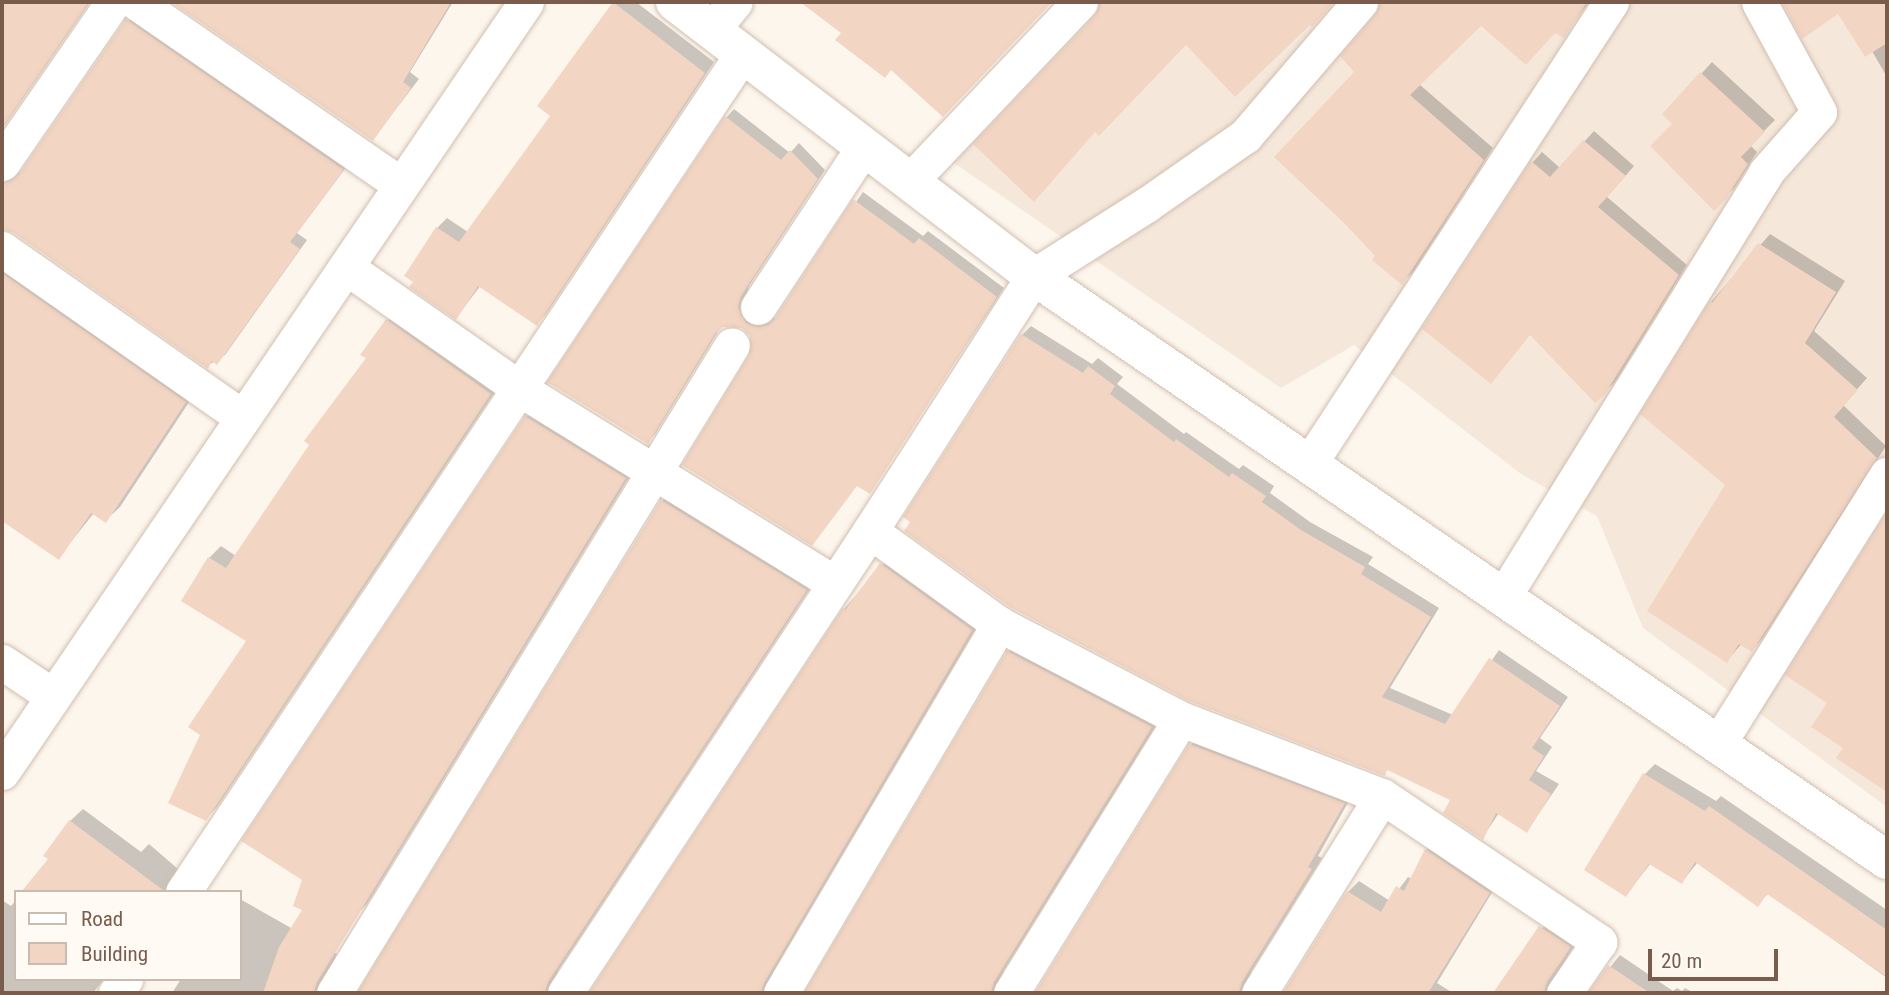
<!DOCTYPE html>
<style>
body{margin:0}
#map{position:relative;width:1889px;height:995px;overflow:hidden;background:#fdf6ec;font-family:"Roboto Condensed",sans-serif}
div>[style]{position:absolute}
.residential>*{inset:0;background:#f5e8da}
.shadow>*{inset:0;background:#0003}
.building>*{inset:0;background:#f3d5c3}
.roads{filter:drop-shadow(0 0 2px #d1beb0) drop-shadow(0 0 2px #d1beb0)}
.street>*{height:35px;margin:-17.5px;padding:0 17.5px;transform-origin:17.5px;border-radius:17.5px;background:#fff}
.secondary>*{height:38px;margin:-19px;padding:0 19px;transform-origin:19px;border-radius:19px;background:#fff}
span{translate:-50% -50%;white-space:nowrap;text-align:center;line-height:1.15;-webkit-text-stroke:5px #fffaf3;paint-order:stroke}
.frame{position:absolute;inset:0;border:4px solid #7a5c4d;pointer-events:none}
.legend{position:absolute;left:14px;top:890px;width:228px;height:91px;box-sizing:border-box;background:#fffaf3;border:2px solid #cabbb1;margin:0;padding:9px 12px;list-style:none;font-size:21px;color:#7a5c4d}
.legend li{display:flex;align-items:center;gap:14px;height:35px}
.legend b{width:35px;border:2px solid #cabbb1}
.scale{position:absolute;left:1648px;top:949px;width:130px;height:32px;box-sizing:border-box;border:4px solid #7a5c4d;border-top:0;padding-left:9px;font-size:21px;line-height:24px;white-space:nowrap;color:#7a5c4d;-webkit-text-stroke:5px #fffaf3;paint-order:stroke}
</style>
<div id="map">
<div class="residential">
<div style="clip-path:polygon(1071px 2px,1887px 2px,1887px 807px,1643px 628px,1597px 516px,1521px 474px,1354px 345px,1281px 388px,938px 152px)"></div>
</div>
<div class="shadow">
<div style="clip-path:polygon(2px 2px,90px 2px,2px 129px)"></div>
<div style="clip-path:polygon(174px 2px,453px 2px,410px 72px,419px 79px,373px 139px)"></div>
<div style="clip-path:polygon(615px 2px,636px 2px,714px 62px,546px 314px,536px 324px,481px 285px,456px 318px,437px 228px,447px 218px,468px 232px,553px 115px,540px 106px)"></div>
<div style="clip-path:polygon(803px 2px,1051px 2px,943px 115px,892px 68px)"></div>
<div style="clip-path:polygon(1101px 2px,1333px 2px,1323px 14px,1186px 43px,1096px 17px)"></div>
<div style="clip-path:polygon(1381px 2px,1589px 2px,1563px 36px,1555px 32px,1481px 23px,1419px 84px,1493px 148px,1413px 272px,1402px 282px,1378px 256px,1357px 72px)"></div>
<div style="clip-path:polygon(1795px 2px,1887px 2px,1887px 77px,1872px 51px,1838px 11px,1788px 9px)"></div>
<div style="clip-path:polygon(135px 12px,351px 161px,297px 233px,307px 240px,225px 355px,207px 366px,14px 231px,2px 228px,2px 219px,26px 183px,9px 181px,24px 169px)"></div>
<div style="clip-path:polygon(1712px 62px,1775px 120px,1750px 145px,1757px 152px,1735px 187px,1714px 208px,1675px 124px,1665px 114px)"></div>
<div style="clip-path:polygon(734px 109px,790px 153px,799px 143px,825px 170px,749px 286px,746px 296px,756px 316px,776px 318px,863px 192px,923px 236px,928px 231px,1004px 288px,869px 492px,858px 484px,751px 355px,752px 335px,743px 326px,722px 325px,655px 434px,647px 442px,726px 118px)"></div>
<div style="clip-path:polygon(1594px 131px,1634px 166px,1607px 197px,1687px 265px,1615px 382px,1595px 401px,1531px 333px,1424px 328px,1533px 162px,1542px 152px,1560px 168px)"></div>
<div style="clip-path:polygon(1770px 234px,1845px 281px,1814px 331px,1867px 378px,1843px 405px,1886px 446px,1762px 639px,1752px 650px,1742px 643px,1727px 661px,1727px 485px,1711px 302px)"></div>
<div style="clip-path:polygon(2px 247px,199px 387px,120px 507px,105px 521px,94px 513px,58px 558px,2px 520px)"></div>
<div style="clip-path:polygon(399px 309px,502px 381px,217px 807px,206px 819px,248px 640px,209px 558px,221px 546px,236px 556px,368px 358px,387px 321px)"></div>
<div style="clip-path:polygon(1031px 326px,1092px 364px,1098px 358px,1123px 377px,1117px 384px,1184px 434px,1186px 432px,1239px 469px,1243px 465px,1274px 486px,1270px 493px,1310px 522px,1373px 557px,1368px 564px,1439px 608px,1390px 688px,1453px 715px,1499px 650px,1568px 697px,1540px 738px,1552px 747px,1536px 771px,1559px 784px,1527px 831px,1499px 813px,1483px 837px,1452px 799px,1389px 769px,1384px 773px,905px 516px,1022px 335px)"></div>
<div style="clip-path:polygon(535px 408px,634px 469px,367px 904px,358px 913px,526px 417px)"></div>
<div style="clip-path:polygon(673px 490px,816px 579px,559px 969px,555px 979px,560px 993px,437px 993px,451px 970px,662px 501px)"></div>
<div style="clip-path:polygon(1887px 516px,1887px 789px,1839px 758px,1845px 748px,1829px 702px,1788px 674px)"></div>
<div style="clip-path:polygon(892px 554px,982px 618px,774px 970px,771px 980px,775px 993px,591px 993px,844px 609px)"></div>
<div style="clip-path:polygon(1019px 641px,1162px 716px,1004px 970px,1001px 980px,1006px 993px,806px 993px,1008px 652px)"></div>
<div style="clip-path:polygon(1202px 734px,1354px 792px,1318px 856px,1322px 858px,1252px 970px,1249px 980px,1254px 993px,1037px 993px,1191px 745px)"></div>
<div style="clip-path:polygon(1655px 764px,1716px 801px,1721px 796px,1887px 910px,1887px 978px,1769px 893px,1757px 904px,1698px 862px,1682px 882px,1651px 863px,1626px 895px,1645px 774px)"></div>
<div style="clip-path:polygon(83px 809px,141px 852px,149px 844px,178px 869px,168px 892px,23px 892px,51px 859px,70px 821px)"></div>
<div style="clip-path:polygon(1437px 839px,1499px 881px,1437px 983px,1453px 993px,1285px 993px,1348px 892px,1359px 881px,1390px 901px,1408px 877px,1412px 879px,1426px 850px)"></div>
<div style="clip-path:polygon(240px 899px,337px 954px,324px 981px,330px 993px,172px 993px,181px 979px,240px 979px)"></div>
<div style="clip-path:polygon(2px 900px,11px 906px,16px 900px,16px 979px,104px 979px,93px 993px,2px 993px)"></div>
<div style="clip-path:polygon(1551px 916px,1580px 936px,1554px 979px,1558px 993px,1495px 993px)"></div>
<div style="clip-path:polygon(1620px 955px,1673px 991px,1677px 988px,1682px 991px,1685px 988px,1694px 993px,1589px 993px)"></div>
</div>
<div class="building">
<div style="clip-path:polygon(2px 2px,89px 2px,2px 128px)"></div>
<div style="clip-path:polygon(171px 2px,451px 2px,403px 82px,411px 88px,373px 141px)"></div>
<div style="clip-path:polygon(613px 2px,705px 73px,537px 326px,478px 286px,456px 320px,409px 287px,413px 282px,404px 276px,436px 227px,459px 242px,550px 116px,537px 106px)"></div>
<div style="clip-path:polygon(800px 2px,1052px 2px,943px 117px,891px 70px,885px 78px,835px 40px,841px 33px)"></div>
<div style="clip-path:polygon(1100px 2px,1334px 2px,1312px 27px,1310px 25px,1235px 97px,1186px 45px,1099px 136px,1095px 132px,1034px 202px,973px 144px,1095px 16px)"></div>
<div style="clip-path:polygon(1380px 2px,1587px 2px,1564px 38px,1555px 33px,1526px 65px,1481px 26px,1410px 95px,1484px 160px,1402px 285px,1372px 260px,1375px 256px,1345px 224px,1274px 157px,1354px 72px,1340px 56px,1375px 15px)"></div>
<div style="clip-path:polygon(1782px 2px,1887px 2px,1887px 43px,1865px 57px,1838px 14px,1802px 39px)"></div>
<div style="clip-path:polygon(126px 19px,344px 170px,290px 242px,300px 249px,217px 365px,212px 361px,208px 369px,14px 233px,2px 229px,2px 183px,19px 174px)"></div>
<div style="clip-path:polygon(1700px 72px,1765px 132px,1741px 157px,1748px 164px,1725px 200px,1714px 211px,1650px 146px,1672px 124px,1662px 114px)"></div>
<div style="clip-path:polygon(725px 116px,781px 160px,790px 150px,818px 179px,741px 296px,738px 307px,746px 323px,758px 327px,768px 325px,775px 318px,853px 199px,914px 244px,919px 238px,997px 297px,870px 494px,857px 486px,812px 546px,682px 465px,749px 355px,750px 336px,742px 328px,723px 327px,715px 334px,648px 444px,547px 382px)"></div>
<div style="clip-path:polygon(1583px 140px,1626px 176px,1598px 207px,1679px 275px,1605px 394px,1595px 403px,1530px 335px,1491px 384px,1422px 329px,1531px 161px,1550px 177px)"></div>
<div style="clip-path:polygon(1758px 243px,1836px 292px,1805px 343px,1858px 390px,1834px 417px,1877px 458px,1752px 652px,1739px 644px,1727px 663px,1647px 611px,1725px 485px,1640px 414px,1710px 301px,1712px 303px)"></div>
<div style="clip-path:polygon(2px 273px,186px 402px,106px 523px,91px 513px,59px 560px,2px 521px)"></div>
<div style="clip-path:polygon(386px 319px,491px 394px,206px 821px,168px 803px,200px 735px,188px 727px,246px 641px,181px 601px,208px 557px,226px 568px,309px 445px,304px 441px,366px 358px,360px 355px)"></div>
<div style="clip-path:polygon(1021px 334px,1083px 373px,1088px 366px,1115px 386px,1110px 394px,1174px 442px,1176px 439px,1229px 477px,1232px 473px,1266px 496px,1262px 502px,1301px 530px,1365px 567px,1361px 574px,1431px 617px,1382px 697px,1445px 724px,1489px 658px,1560px 706px,1532px 748px,1544px 756px,1529px 780px,1551px 794px,1527px 833px,1496px 813px,1483px 840px,1443px 813px,1450px 800px,1387px 770px,1385px 776px,1189px 701px,1010px 607px,904px 531px,910px 522px,903px 517px)"></div>
<div style="clip-path:polygon(525px 416px,626px 478px,317px 982px,314px 993px,263px 993px,279px 947px,302px 910px,293px 906px,302px 880px,241px 841px)"></div>
<div style="clip-path:polygon(661px 500px,807px 590px,548px 982px,545px 993px,357px 993px)"></div>
<div style="clip-path:polygon(1887px 512px,1887px 792px,1836px 758px,1843px 748px,1811px 727px,1827px 703px,1785px 675px)"></div>
<div style="clip-path:polygon(880px 563px,972px 630px,764px 983px,761px 993px,589px 993px,843px 608px,845px 610px)"></div>
<div style="clip-path:polygon(1007px 651px,1152px 727px,994px 982px,991px 993px,804px 993px)"></div>
<div style="clip-path:polygon(1189px 744px,1345px 803px,1308px 867px,1312px 869px,1242px 982px,1239px 993px,1035px 993px)"></div>
<div style="clip-path:polygon(1643px 773px,1705px 811px,1709px 806px,1887px 930px,1887px 977px,1767px 894px,1758px 907px,1695px 862px,1682px 884px,1649px 864px,1626px 897px,1584px 870px)"></div>
<div style="clip-path:polygon(69px 820px,163px 890px,163px 892px,21px 892px,48px 859px,43px 856px)"></div>
<div style="clip-path:polygon(1425px 849px,1490px 893px,1428px 993px,1283px 993px,1347px 891px,1381px 912px,1396px 886px,1404px 891px)"></div>
<div style="clip-path:polygon(1539px 926px,1571px 947px,1547px 982px,1544px 993px,1493px 993px)"></div>
<div style="clip-path:polygon(1608px 965px,1650px 993px,1588px 993px)"></div>
</div>
<div class="roads">
<div class="street">
<div style="left:136px;top:2px;width:322px;rotate:34.6deg"></div>
<div style="left:712px;top:30px;width:36px;rotate:-51deg"></div>
<div style="left:2px;top:163px;width:196px;rotate:-55.4deg"></div>
<div style="left:910px;top:181px;width:247px;rotate:-46.5deg"></div>
<div style="left:2px;top:249px;width:294px;rotate:35deg"></div>
<div style="left:346px;top:267px;width:213px;rotate:35deg"></div>
<div style="left:520px;top:389px;width:369px;rotate:31.7deg"></div>
<div style="left:758px;top:307px;width:193px;rotate:-56.6deg"></div>
<div style="left:1309px;top:464px;width:552px;rotate:-56.83deg"></div>
<div style="left:870px;top:531px;width:159px;rotate:35.8deg"></div>
<div style="left:999px;top:624px;width:205px;rotate:27.6deg"></div>
<div style="left:1181px;top:719px;width:215px;rotate:21deg"></div>
<div style="left:1382px;top:796px;width:262px;rotate:33.9deg"></div>
<div style="left:1599px;top:942px;width:62px;rotate:124.5deg"></div>
<div style="left:1503px;top:597px;width:500px;rotate:-58.2deg"></div>
<div style="left:1766px;top:172px;width:80px;rotate:-48.5deg"></div>
<div style="left:1819px;top:112px;width:125px;rotate:-118.6deg"></div>
<div style="left:2px;top:662px;width:61px;rotate:33.7deg"></div>
<div style="left:1718px;top:744px;width:318px;rotate:-57.9deg"></div>
<div style="left:2px;top:772px;width:931px;rotate:-55.76deg"></div>
<div style="left:183px;top:892px;width:1009px;rotate:-56.28deg"></div>
<div style="left:116px;top:993px;width:17px;rotate:-57deg"></div>
<div style="left:334px;top:993px;width:760px;rotate:-58.44deg"></div>
<div style="left:565px;top:993px;width:554px;rotate:-56.57deg"></div>
<div style="left:870px;top:531px;width:303px;rotate:-57.3deg"></div>
<div style="left:1034px;top:276px;width:133px;rotate:-32.4deg"></div>
<div style="left:1146px;top:205px;width:121px;rotate:-34.9deg"></div>
<div style="left:1245px;top:136px;width:177px;rotate:-49.4deg"></div>
<div style="left:781px;top:993px;width:429px;rotate:-59.4deg"></div>
<div style="left:1011px;top:993px;width:322px;rotate:-58.2deg"></div>
<div style="left:1259px;top:993px;width:232px;rotate:-58deg"></div>
</div>
<div class="secondary">
<div style="left:675px;top:2px;width:452px;rotate:37.4deg"></div>
<div style="left:1034px;top:276px;width:1034px;rotate:34.4deg"></div>
</div>
</div>
<div class="frame"></div>
<ul class="legend">
<li><b style="height:9px;background:#fff"></b>Road</li>
<li><b style="height:19px;background:#f3d5c3"></b>Building</li>
</ul>
<div class="scale">20 m</div>
</div>
